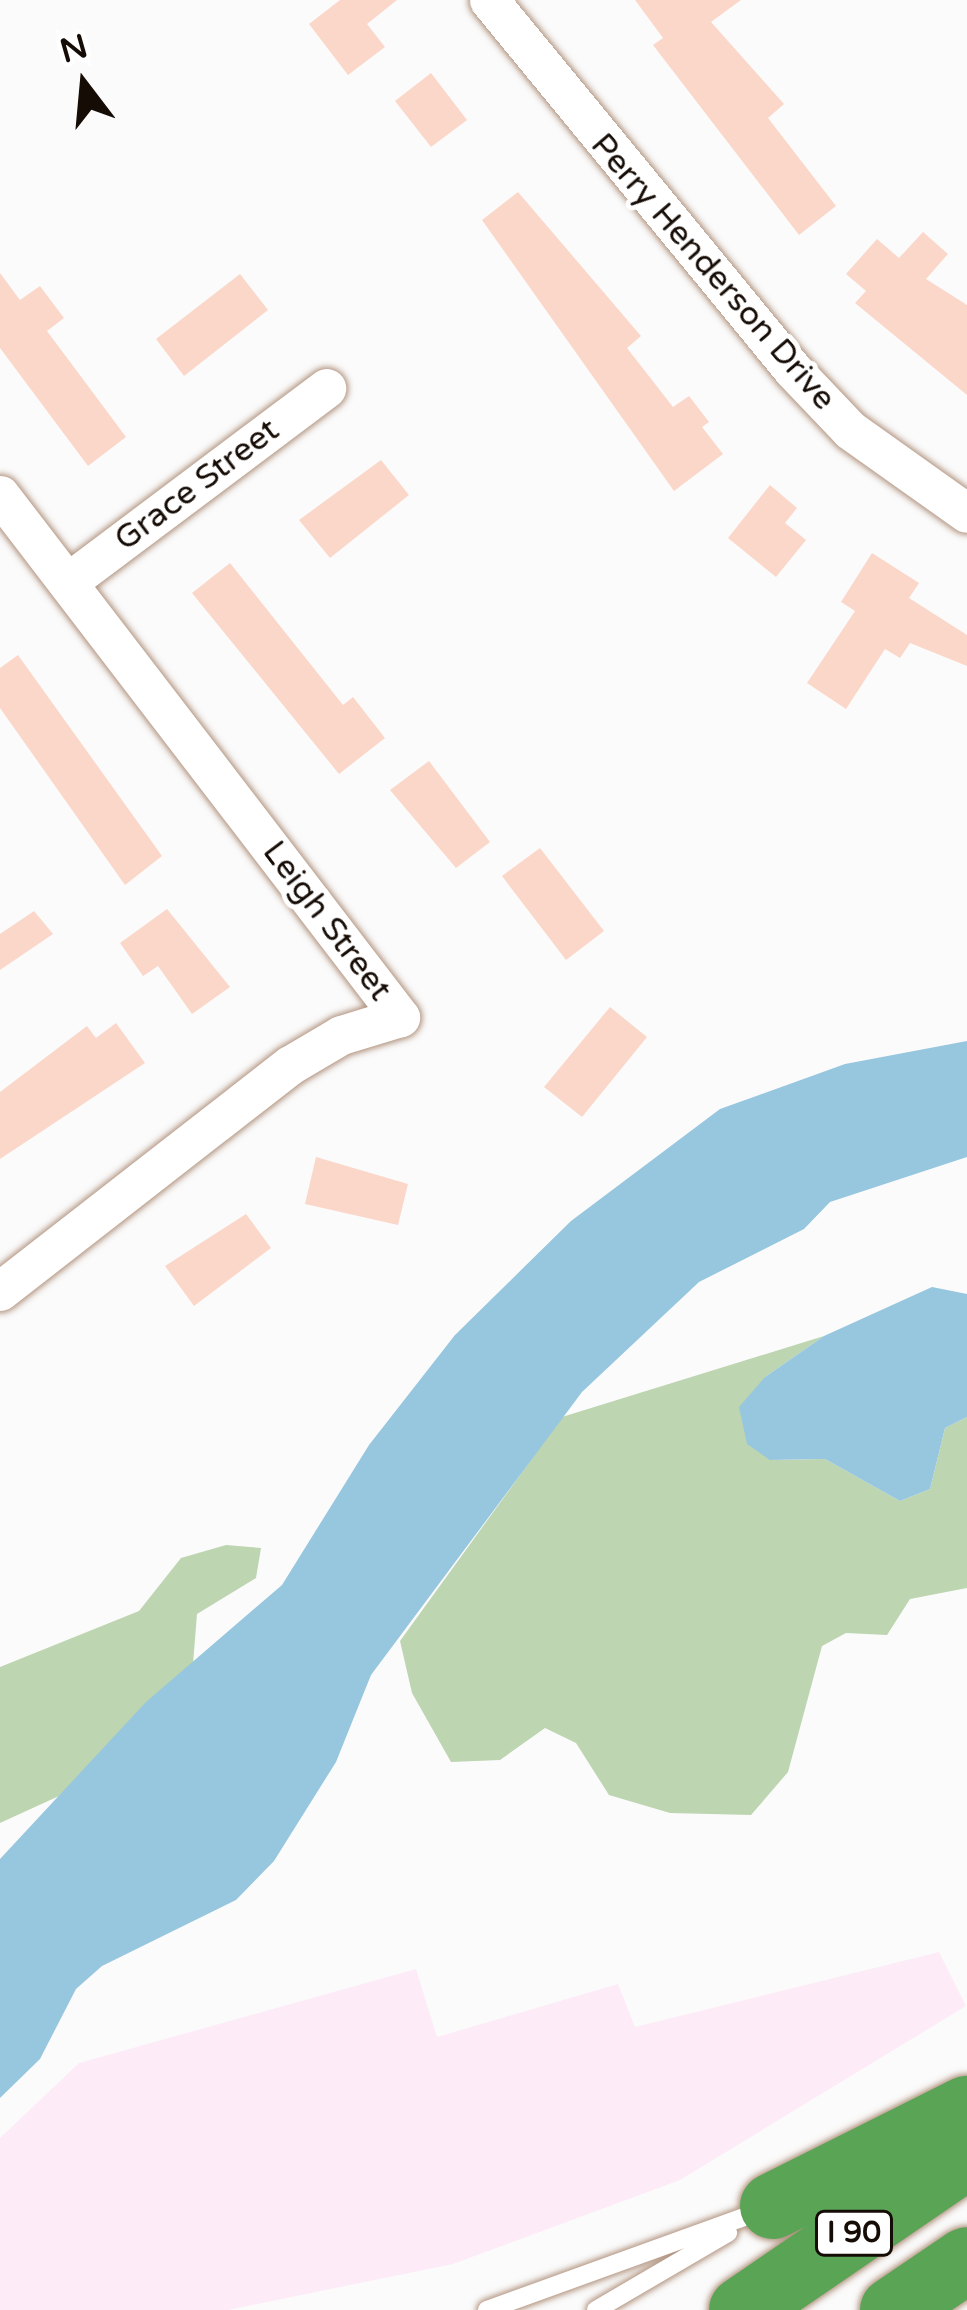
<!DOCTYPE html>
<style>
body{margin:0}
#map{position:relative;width:967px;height:2310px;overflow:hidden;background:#fbfbfb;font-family:"Varela Round",sans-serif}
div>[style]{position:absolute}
.industrial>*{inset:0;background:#fdecf7}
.green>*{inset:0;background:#bdd5b0}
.water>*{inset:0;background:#97c6df}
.building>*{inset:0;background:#fbd7c9}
.roads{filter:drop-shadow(0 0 3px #b29581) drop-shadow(0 0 3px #b29581)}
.lane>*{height:18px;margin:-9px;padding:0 9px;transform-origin:9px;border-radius:9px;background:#fff}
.street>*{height:39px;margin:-19.5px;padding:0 19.5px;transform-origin:19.5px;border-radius:19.5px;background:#fff}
.highway>*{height:66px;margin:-33px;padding:0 33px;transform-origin:33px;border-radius:33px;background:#5aa456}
span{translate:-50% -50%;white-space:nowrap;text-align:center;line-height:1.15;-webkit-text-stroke:10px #fff;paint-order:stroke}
.shield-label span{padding:3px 9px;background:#fff;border:3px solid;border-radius:9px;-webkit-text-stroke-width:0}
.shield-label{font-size:30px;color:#160c06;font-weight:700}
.street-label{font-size:33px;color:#160c06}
.north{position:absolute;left:24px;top:24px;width:120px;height:120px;-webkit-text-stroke:9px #fff;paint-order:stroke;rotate:344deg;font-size:33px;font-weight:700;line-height:48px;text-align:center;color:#160c06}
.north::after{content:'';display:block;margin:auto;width:42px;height:54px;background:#160c06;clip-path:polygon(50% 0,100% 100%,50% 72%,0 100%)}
</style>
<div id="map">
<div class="industrial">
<div style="clip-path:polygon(939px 1952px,966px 2006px,680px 2180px,453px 2264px,228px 2310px,0 2310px,0 2138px,79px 2063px,416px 1969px,437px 2037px,618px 1984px,635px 2027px)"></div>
</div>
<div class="green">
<div style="clip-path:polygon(824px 1336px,765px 1377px,770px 1460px,825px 1459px,900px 1501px,930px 1489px,945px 1428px,967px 1417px,967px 1588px,910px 1599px,887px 1635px,846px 1633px,822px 1646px,788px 1772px,751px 1815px,670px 1813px,609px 1795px,576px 1743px,545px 1728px,500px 1760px,451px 1762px,412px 1693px,400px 1641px,562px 1417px)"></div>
<div style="clip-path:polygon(226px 1545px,261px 1548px,256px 1578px,197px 1614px,193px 1664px,59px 1796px,0 1823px,0 1667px,139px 1611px,181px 1558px)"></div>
</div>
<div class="water">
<div style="clip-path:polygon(967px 1041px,967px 1157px,830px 1202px,804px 1229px,699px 1282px,582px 1392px,371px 1675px,336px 1762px,274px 1861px,236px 1900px,102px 1966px,76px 1989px,40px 2059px,0 2098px,0 1859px,146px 1702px,282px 1585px,369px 1445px,455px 1335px,571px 1221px,720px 1109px,845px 1064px)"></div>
<div style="clip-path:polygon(932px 1287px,967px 1294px,967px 1417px,945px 1428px,930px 1489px,900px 1501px,825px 1459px,770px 1460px,747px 1444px,739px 1407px,765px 1377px,824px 1336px)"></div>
</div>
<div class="building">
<div style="clip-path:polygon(340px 0,397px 0,367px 24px,385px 47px,348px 75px,309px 24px)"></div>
<div style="clip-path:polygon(635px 0,741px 0,711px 22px,784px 104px,768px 118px,836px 206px,799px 235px,653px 45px,663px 38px)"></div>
<div style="clip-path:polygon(431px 73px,467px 120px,431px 147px,395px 101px)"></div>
<div style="clip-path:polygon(518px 192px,641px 336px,627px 348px,673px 407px,689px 396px,709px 422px,702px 427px,723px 454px,674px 491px,482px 220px)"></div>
<div style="clip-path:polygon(923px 232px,948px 254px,926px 279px,967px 305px,967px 395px,855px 303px,866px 291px,846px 274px,877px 239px,899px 258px)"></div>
<div style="clip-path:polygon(0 273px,20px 300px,40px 286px,64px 318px,47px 331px,126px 437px,88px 466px,0 348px)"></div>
<div style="clip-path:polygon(240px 274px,268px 310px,184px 376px,156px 339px)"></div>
<div style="clip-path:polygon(381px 460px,409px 495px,330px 558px,299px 520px)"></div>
<div style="clip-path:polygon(770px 485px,797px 508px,785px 523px,806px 540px,776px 577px,728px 538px)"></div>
<div style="clip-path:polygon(872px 553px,919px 583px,909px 598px,967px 635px,967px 666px,910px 643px,900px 658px,885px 649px,846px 709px,807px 683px,855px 611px,841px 602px)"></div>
<div style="clip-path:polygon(230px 563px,343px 705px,353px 697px,385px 738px,339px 774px,192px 593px)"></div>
<div style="clip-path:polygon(18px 655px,162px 856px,125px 885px,0 708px,0 668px)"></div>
<div style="clip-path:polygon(429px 761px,490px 842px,456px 868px,390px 790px)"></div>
<div style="clip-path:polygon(540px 848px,604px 931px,566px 960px,502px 876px)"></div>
<div style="clip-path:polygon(167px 909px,230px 987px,192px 1014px,158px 966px,143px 976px,120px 943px)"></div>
<div style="clip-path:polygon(34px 911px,53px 934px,0 970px,0 934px)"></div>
<div style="clip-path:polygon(610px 1007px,647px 1037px,582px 1117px,544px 1087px)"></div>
<div style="clip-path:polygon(116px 1023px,145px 1063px,0 1159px,0 1092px,87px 1026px,96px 1038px)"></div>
<div style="clip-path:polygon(316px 1157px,408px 1184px,398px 1225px,305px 1204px)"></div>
<div style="clip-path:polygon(246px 1214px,271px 1248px,194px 1306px,165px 1266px)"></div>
</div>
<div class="roads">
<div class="lane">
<div style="left:487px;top:2310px;width:294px;rotate:-19.9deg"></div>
<div style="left:596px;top:2310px;width:153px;rotate:-30.3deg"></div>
</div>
<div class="street">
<div style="left:489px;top:0;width:477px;rotate:50.6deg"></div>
<div style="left:792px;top:369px;width:84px;rotate:46.4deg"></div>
<div style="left:850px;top:430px;width:143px;rotate:35.4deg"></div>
<div style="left:0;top:495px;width:658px;rotate:52.54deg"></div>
<div style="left:400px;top:1017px;width:62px;rotate:163deg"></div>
<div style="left:341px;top:1035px;width:59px;rotate:149.5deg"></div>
<div style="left:290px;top:1065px;width:368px;rotate:142.1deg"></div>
<div style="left:68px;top:582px;width:323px;rotate:-36.9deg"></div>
</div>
<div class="highway">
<div style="left:773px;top:2206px;width:217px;rotate:-26.6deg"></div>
<div style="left:742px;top:2310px;width:273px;rotate:-34.4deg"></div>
<div style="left:893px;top:2310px;width:89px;rotate:-34deg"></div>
</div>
</div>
<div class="shield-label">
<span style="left:854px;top:2233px">I 90</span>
</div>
<div class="street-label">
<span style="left:713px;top:272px;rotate:49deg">Perry Henderson Drive</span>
<span style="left:197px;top:485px;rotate:-37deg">Grace Street</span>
<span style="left:327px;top:921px;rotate:53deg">Leigh Street</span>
</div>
<div class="north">N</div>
</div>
